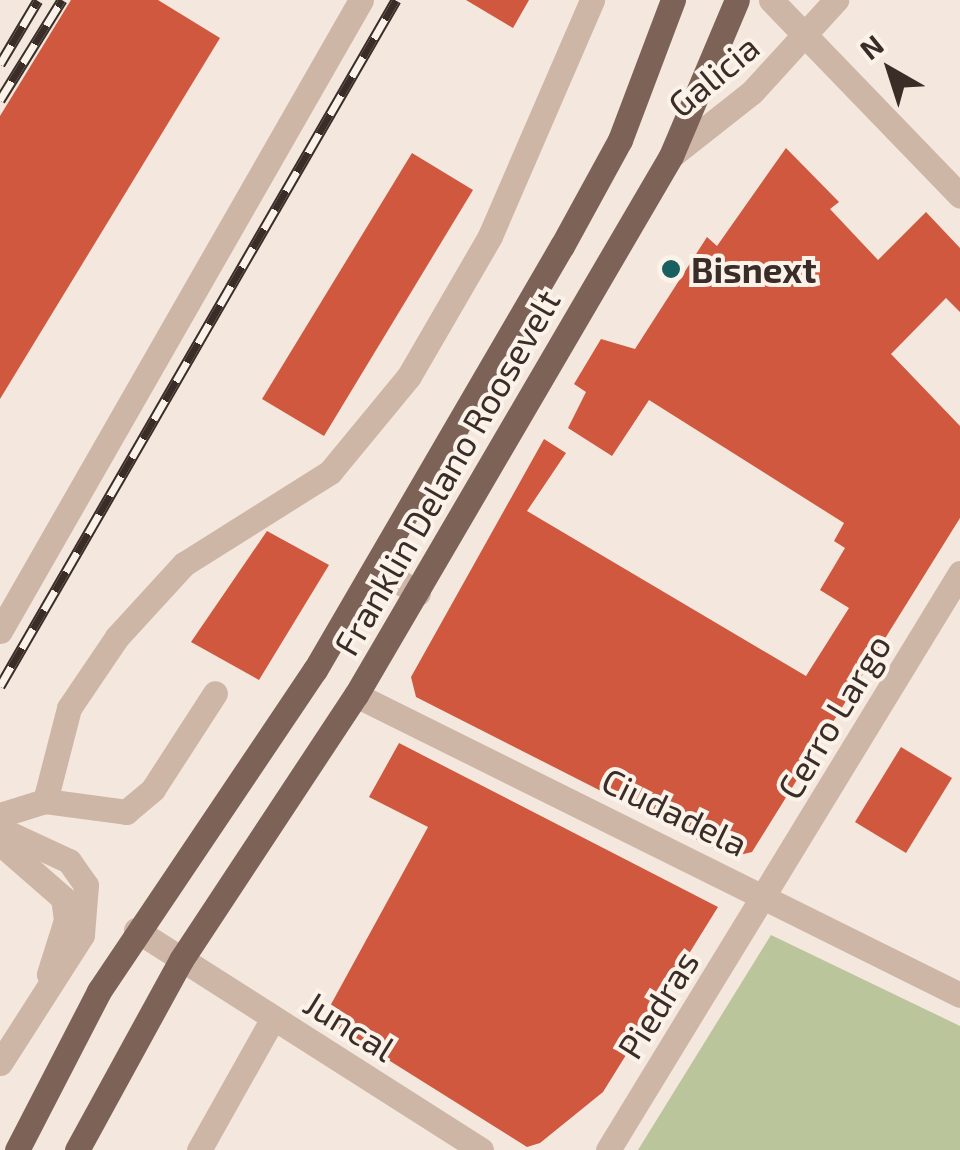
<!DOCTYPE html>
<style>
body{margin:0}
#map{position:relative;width:960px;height:1150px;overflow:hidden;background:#f4e7dd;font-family:"Exo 2",sans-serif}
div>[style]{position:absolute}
.green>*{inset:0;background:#bac59b}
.building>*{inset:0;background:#d0583f}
.minor>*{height:25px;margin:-12.5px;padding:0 12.5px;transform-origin:12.5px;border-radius:12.5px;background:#ceb6a7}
.major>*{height:25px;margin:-12.5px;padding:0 12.5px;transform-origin:12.5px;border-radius:12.5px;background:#7d6258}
.rail>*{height:11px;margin-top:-5.5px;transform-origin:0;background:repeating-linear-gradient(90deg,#fbf2ea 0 22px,#3a2d28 0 44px);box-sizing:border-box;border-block:2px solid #3a2d28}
.dots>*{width:28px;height:28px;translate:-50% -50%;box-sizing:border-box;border:5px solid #fbf2ea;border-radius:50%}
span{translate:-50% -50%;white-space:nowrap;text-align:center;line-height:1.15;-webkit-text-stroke:8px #fbf2ea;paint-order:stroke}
.street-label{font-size:35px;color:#3a2d28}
.poi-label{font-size:35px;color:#3a2d28;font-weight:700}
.left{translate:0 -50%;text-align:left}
.north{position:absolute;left:840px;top:20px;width:100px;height:100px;-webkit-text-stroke:8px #fbf2ea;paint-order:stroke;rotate:321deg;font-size:28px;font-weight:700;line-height:40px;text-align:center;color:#3a2d28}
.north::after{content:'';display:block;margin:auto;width:35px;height:45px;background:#3a2d28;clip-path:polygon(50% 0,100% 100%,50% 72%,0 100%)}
</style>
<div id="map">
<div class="green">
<div style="clip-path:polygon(771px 935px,960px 1026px,960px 1150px,638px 1150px)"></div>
</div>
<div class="building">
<div style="clip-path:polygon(71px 0,158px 0,220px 38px,0 399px,0 116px)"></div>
<div style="clip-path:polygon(466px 0,529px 0,513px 28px)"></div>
<div style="clip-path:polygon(786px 148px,839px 202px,830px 209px,878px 260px,926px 212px,960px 248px,960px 312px,946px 298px,891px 354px,960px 426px,960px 518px,752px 852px,731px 857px,416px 697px,411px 677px,544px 439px,566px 453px,527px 511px,806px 676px,849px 608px,820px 590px,845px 548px,834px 541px,844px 523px,649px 400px,612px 456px,568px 428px,586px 392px,574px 384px,601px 339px,635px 349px,707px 237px,717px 246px)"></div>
<div style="clip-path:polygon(412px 153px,473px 190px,324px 436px,262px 399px)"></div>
<div style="clip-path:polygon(267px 531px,329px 565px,259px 680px,191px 642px)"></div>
<div style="clip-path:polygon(399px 743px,718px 907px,603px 1092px,540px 1143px,527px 1147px,323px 1019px,428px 827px,369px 797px)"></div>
<div style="clip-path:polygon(901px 747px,952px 778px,906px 853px,855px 822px)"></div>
</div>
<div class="minor">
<div style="left:771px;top:0;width:272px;rotate:46deg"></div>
<div style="left:671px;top:156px;width:103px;rotate:-38.3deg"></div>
<div style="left:752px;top:92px;width:125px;rotate:-47.6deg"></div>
<div style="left:377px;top:568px;width:48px;rotate:31.4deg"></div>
<div style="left:0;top:631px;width:727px;rotate:-60.23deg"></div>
<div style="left:356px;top:695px;width:674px;rotate:26.41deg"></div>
<div style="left:45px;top:801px;width:96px;rotate:-75.5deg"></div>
<div style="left:69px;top:708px;width:86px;rotate:-55.9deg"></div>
<div style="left:117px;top:637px;width:99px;rotate:-47.5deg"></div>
<div style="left:184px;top:564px;width:173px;rotate:-32.2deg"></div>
<div style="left:330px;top:472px;width:124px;rotate:-50.5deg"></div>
<div style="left:409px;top:376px;width:162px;rotate:-59.9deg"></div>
<div style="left:490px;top:236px;width:257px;rotate:-66.6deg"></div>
<div style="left:0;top:815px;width:47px;rotate:-17.3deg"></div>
<div style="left:45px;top:801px;width:82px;rotate:7.7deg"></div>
<div style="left:126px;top:812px;width:35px;rotate:-40deg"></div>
<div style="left:153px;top:789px;width:114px;rotate:-57.1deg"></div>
<div style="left:0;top:829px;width:76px;rotate:24.9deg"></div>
<div style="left:69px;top:861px;width:29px;rotate:55deg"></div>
<div style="left:86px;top:885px;width:50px;rotate:94.6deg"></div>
<div style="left:82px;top:935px;width:152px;rotate:122.6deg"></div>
<div style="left:0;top:843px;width:84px;rotate:41.1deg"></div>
<div style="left:63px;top:898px;width:22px;rotate:82deg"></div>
<div style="left:66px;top:920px;width:57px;rotate:107.5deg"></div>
<div style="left:136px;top:930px;width:409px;rotate:32.5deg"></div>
<div style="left:199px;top:1150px;width:151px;rotate:-60.7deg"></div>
<div style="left:608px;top:1150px;width:676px;rotate:-58.61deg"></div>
</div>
<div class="major">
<div style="left:17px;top:1150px;width:179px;rotate:-62.7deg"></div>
<div style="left:99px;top:991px;width:387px;rotate:-56.1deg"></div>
<div style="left:315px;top:670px;width:491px;rotate:-59.8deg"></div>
<div style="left:562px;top:246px;width:121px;rotate:-61.3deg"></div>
<div style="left:620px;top:140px;width:150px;rotate:-69.3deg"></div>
<div style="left:77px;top:1150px;width:217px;rotate:-61.3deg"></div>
<div style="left:181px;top:960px;width:318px;rotate:-56.6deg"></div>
<div style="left:356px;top:695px;width:624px;rotate:-59.7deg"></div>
<div style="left:671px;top:156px;width:169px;rotate:-67.1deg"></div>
</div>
<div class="rail">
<div style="left:0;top:64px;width:74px;rotate:-59.3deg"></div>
<div style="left:0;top:100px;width:118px;rotate:-58.2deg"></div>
<div style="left:0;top:686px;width:792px;rotate:-60deg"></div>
</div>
<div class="dots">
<div style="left:671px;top:269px;background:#1a5f5f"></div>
</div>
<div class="street-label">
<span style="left:713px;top:75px;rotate:-40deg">Galicia</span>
<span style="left:446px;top:472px;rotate:-60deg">Franklin Delano Roosevelt</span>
<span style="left:833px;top:716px;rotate:-59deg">Cerro Largo</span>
<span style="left:675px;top:811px;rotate:26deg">Ciudadela</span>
<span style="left:657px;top:1004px;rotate:-58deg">Piedras</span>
<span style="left:350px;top:1025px;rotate:32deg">Juncal</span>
</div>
<div class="poi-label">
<span class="left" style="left:691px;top:269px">Bisnext</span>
</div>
<div class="north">N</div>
</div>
